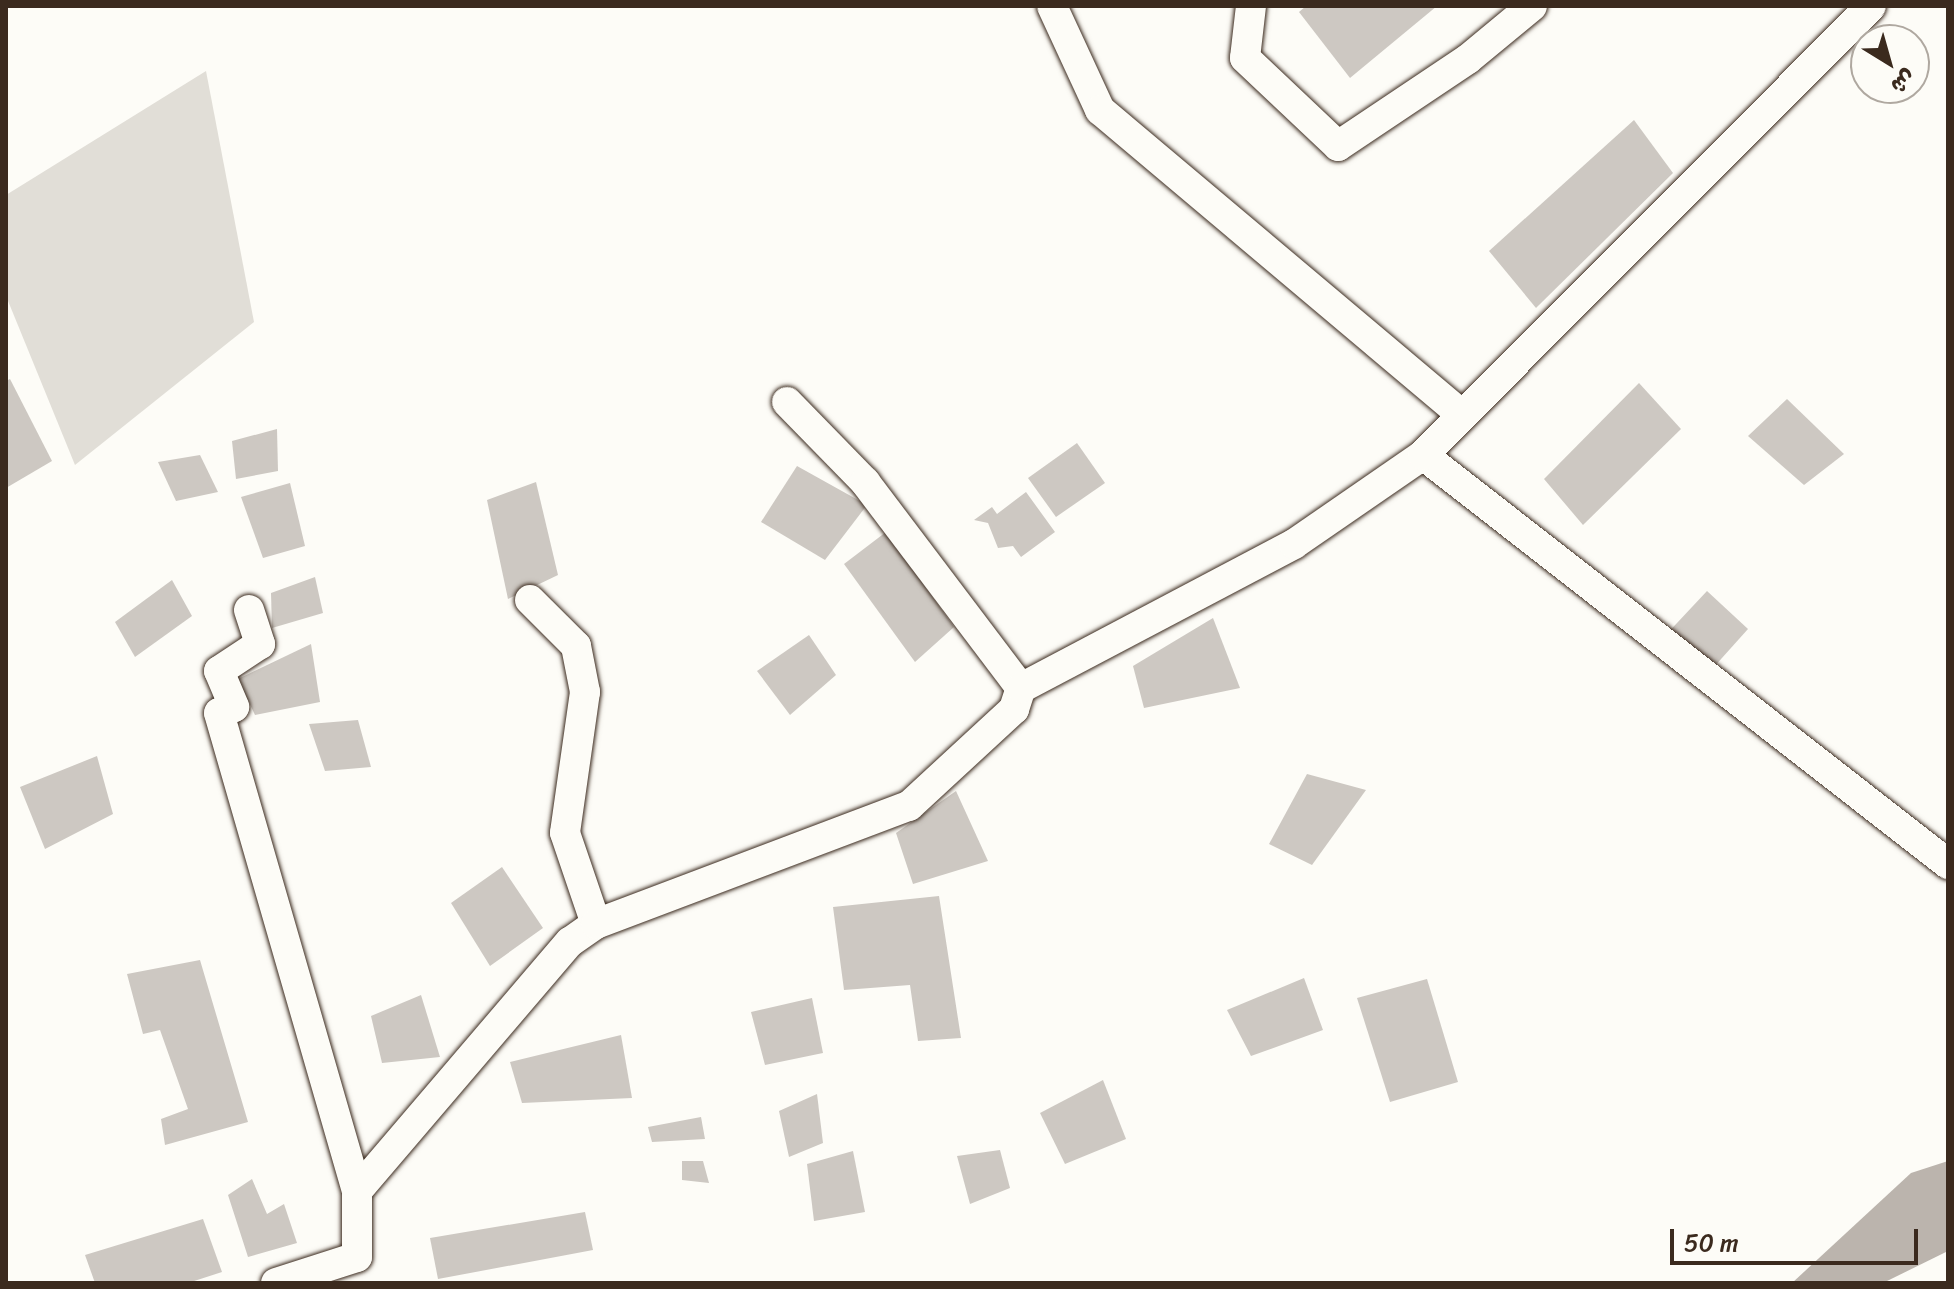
<!DOCTYPE html>
<meta charset="utf-8">
<style>
body{margin:0}
#map{position:relative;width:1954px;height:1289px;overflow:hidden;background:#fdfcf7;font-family:Sriracha,"Playpen Sans Arabic",sans-serif}
div>[style]{position:absolute}
.green>*{inset:0;background:#e1ded7}
.water>*{inset:0;background:#bbb4ad}
.building>*{inset:0;background:#cdc8c2}
.roads{filter:drop-shadow(0 0 2px #3b2a1e) drop-shadow(0 0 2px #3b2a1e)}
.street>*{height:30px;margin:-15px;padding:0 15px;transform-origin:15px;border-radius:15px;background:#fdfcf7}
span{translate:-50% -50%;white-space:nowrap;text-align:center;line-height:1.15;-webkit-text-stroke:6px #fdfcf7;paint-order:stroke}
.frame{position:absolute;inset:0;border:8px solid #3b2a1e;pointer-events:none}
.north{position:absolute;left:1850px;top:24px;width:80px;height:80px;box-sizing:border-box;background:#fdfcf7;border:2px solid #afa8a0;border-radius:50%;rotate:143deg;font-size:22px;font-weight:700;line-height:32px;text-align:center;color:#3b2a1e}
.north::after{content:'';display:block;margin:auto;width:28px;height:36px;background:#3b2a1e;clip-path:polygon(50% 0,100% 100%,50% 72%,0 100%)}
.scale{position:absolute;left:1670px;top:1229px;width:248px;height:36px;box-sizing:border-box;border:4px solid #3b2a1e;border-top:0;padding-left:10px;font-size:24px;line-height:28px;white-space:nowrap;color:#3b2a1e;-webkit-text-stroke:6px #fdfcf7;paint-order:stroke}
</style>
<div id="map">
<div class="green">
<div style="clip-path:polygon(206px 71px,254px 322px,75px 465px,6px 296px,6px 195px)"></div>
</div>
<div class="water">
<div style="clip-path:polygon(1948px 1161px,1948px 1251px,1883px 1283px,1792px 1283px,1911px 1173px)"></div>
</div>
<div class="building">
<div style="clip-path:polygon(1306px 6px,1437px 6px,1350px 78px,1299px 12px)"></div>
<div style="clip-path:polygon(1634px 120px,1673px 173px,1536px 308px,1489px 251px)"></div>
<div style="clip-path:polygon(10px 379px,52px 461px,6px 488px,6px 381px)"></div>
<div style="clip-path:polygon(1639px 383px,1681px 429px,1583px 525px,1544px 479px)"></div>
<div style="clip-path:polygon(1787px 399px,1844px 454px,1804px 485px,1748px 436px)"></div>
<div style="clip-path:polygon(277px 429px,278px 471px,236px 479px,232px 441px)"></div>
<div style="clip-path:polygon(1077px 443px,1105px 483px,1056px 517px,1028px 478px)"></div>
<div style="clip-path:polygon(200px 455px,218px 492px,176px 501px,158px 462px)"></div>
<div style="clip-path:polygon(797px 466px,867px 505px,825px 560px,761px 522px)"></div>
<div style="clip-path:polygon(536px 482px,558px 575px,508px 599px,487px 500px)"></div>
<div style="clip-path:polygon(290px 483px,305px 546px,263px 558px,241px 497px)"></div>
<div style="clip-path:polygon(1026px 492px,1055px 532px,1021px 557px,1013px 546px,998px 548px,988px 523px,974px 520px,992px 507px,997px 514px)"></div>
<div style="clip-path:polygon(886px 532px,954px 627px,915px 662px,844px 564px)"></div>
<div style="clip-path:polygon(315px 577px,323px 613px,272px 628px,271px 593px)"></div>
<div style="clip-path:polygon(172px 580px,192px 616px,135px 657px,115px 622px)"></div>
<div style="clip-path:polygon(1707px 591px,1748px 629px,1704px 678px,1662px 639px)"></div>
<div style="clip-path:polygon(1213px 618px,1240px 688px,1144px 708px,1133px 666px)"></div>
<div style="clip-path:polygon(809px 635px,836px 675px,790px 715px,757px 671px)"></div>
<div style="clip-path:polygon(311px 644px,320px 702px,255px 715px,238px 679px)"></div>
<div style="clip-path:polygon(358px 720px,371px 767px,325px 771px,309px 724px)"></div>
<div style="clip-path:polygon(97px 756px,113px 814px,45px 849px,20px 787px)"></div>
<div style="clip-path:polygon(1307px 774px,1366px 790px,1312px 865px,1269px 844px)"></div>
<div style="clip-path:polygon(956px 791px,988px 861px,913px 884px,896px 833px)"></div>
<div style="clip-path:polygon(502px 867px,543px 928px,490px 966px,451px 903px)"></div>
<div style="clip-path:polygon(939px 896px,961px 1038px,918px 1041px,910px 985px,844px 990px,833px 907px)"></div>
<div style="clip-path:polygon(200px 960px,248px 1122px,165px 1145px,161px 1119px,188px 1109px,160px 1030px,143px 1034px,127px 974px)"></div>
<div style="clip-path:polygon(1304px 978px,1323px 1030px,1251px 1056px,1227px 1010px)"></div>
<div style="clip-path:polygon(1427px 979px,1458px 1082px,1390px 1102px,1357px 998px)"></div>
<div style="clip-path:polygon(421px 995px,440px 1057px,382px 1063px,371px 1016px)"></div>
<div style="clip-path:polygon(812px 998px,823px 1053px,765px 1065px,751px 1012px)"></div>
<div style="clip-path:polygon(621px 1035px,632px 1098px,522px 1103px,510px 1062px)"></div>
<div style="clip-path:polygon(1103px 1080px,1126px 1139px,1065px 1164px,1040px 1113px)"></div>
<div style="clip-path:polygon(817px 1094px,823px 1143px,789px 1157px,779px 1111px)"></div>
<div style="clip-path:polygon(701px 1117px,705px 1139px,652px 1142px,648px 1127px)"></div>
<div style="clip-path:polygon(1000px 1150px,1010px 1188px,970px 1204px,957px 1156px)"></div>
<div style="clip-path:polygon(853px 1151px,865px 1212px,814px 1221px,807px 1164px)"></div>
<div style="clip-path:polygon(682px 1161px,703px 1161px,709px 1183px,682px 1180px)"></div>
<div style="clip-path:polygon(252px 1179px,267px 1214px,284px 1204px,297px 1243px,248px 1257px,228px 1195px)"></div>
<div style="clip-path:polygon(585px 1212px,593px 1250px,438px 1279px,430px 1238px)"></div>
<div style="clip-path:polygon(203px 1219px,222px 1272px,188px 1283px,95px 1283px,85px 1255px)"></div>
</div>
<div class="roads">
<div class="street">
<div style="left:1052px;top:6px;width:115px;rotate:65.2deg"></div>
<div style="left:1100px;top:110px;width:472px;rotate:40.1deg"></div>
<div style="left:1251px;top:6px;width:52px;rotate:96.6deg"></div>
<div style="left:1245px;top:58px;width:128px;rotate:43.4deg"></div>
<div style="left:1338px;top:146px;width:156px;rotate:-33.8deg"></div>
<div style="left:1468px;top:59px;width:83px;rotate:-39.6deg"></div>
<div style="left:787px;top:402px;width:112px;rotate:45.7deg"></div>
<div style="left:865px;top:482px;width:258px;rotate:52.9deg"></div>
<div style="left:1423px;top:455px;width:666px;rotate:37.92deg"></div>
<div style="left:530px;top:600px;width:65px;rotate:45deg"></div>
<div style="left:576px;top:646px;width:47px;rotate:78.9deg"></div>
<div style="left:585px;top:692px;width:142px;rotate:98.1deg"></div>
<div style="left:565px;top:833px;width:96px;rotate:71.2deg"></div>
<div style="left:249px;top:610px;width:36px;rotate:72deg"></div>
<div style="left:260px;top:644px;width:49px;rotate:146.6deg"></div>
<div style="left:219px;top:671px;width:39px;rotate:67deg"></div>
<div style="left:234px;top:707px;width:16px;rotate:158deg"></div>
<div style="left:219px;top:713px;width:498px;rotate:73.9deg"></div>
<div style="left:276px;top:1283px;width:85px;rotate:-17.8deg"></div>
<div style="left:357px;top:1257px;width:66px;rotate:-90deg"></div>
<div style="left:357px;top:1191px;width:328px;rotate:-49.5deg"></div>
<div style="left:570px;top:942px;width:32px;rotate:-35deg"></div>
<div style="left:596px;top:924px;width:335px;rotate:-20.7deg"></div>
<div style="left:909px;top:806px;width:143px;rotate:-42.7deg"></div>
<div style="left:1014px;top:709px;width:22px;rotate:-72deg"></div>
<div style="left:1021px;top:688px;width:309px;rotate:-27.8deg"></div>
<div style="left:1294px;top:544px;width:157px;rotate:-34.6deg"></div>
<div style="left:1423px;top:455px;width:634px;rotate:-45.06deg"></div>
</div>
</div>
<div class="frame"></div>
<div class="north">ش</div>
<div class="scale">50 m</div>
</div>
